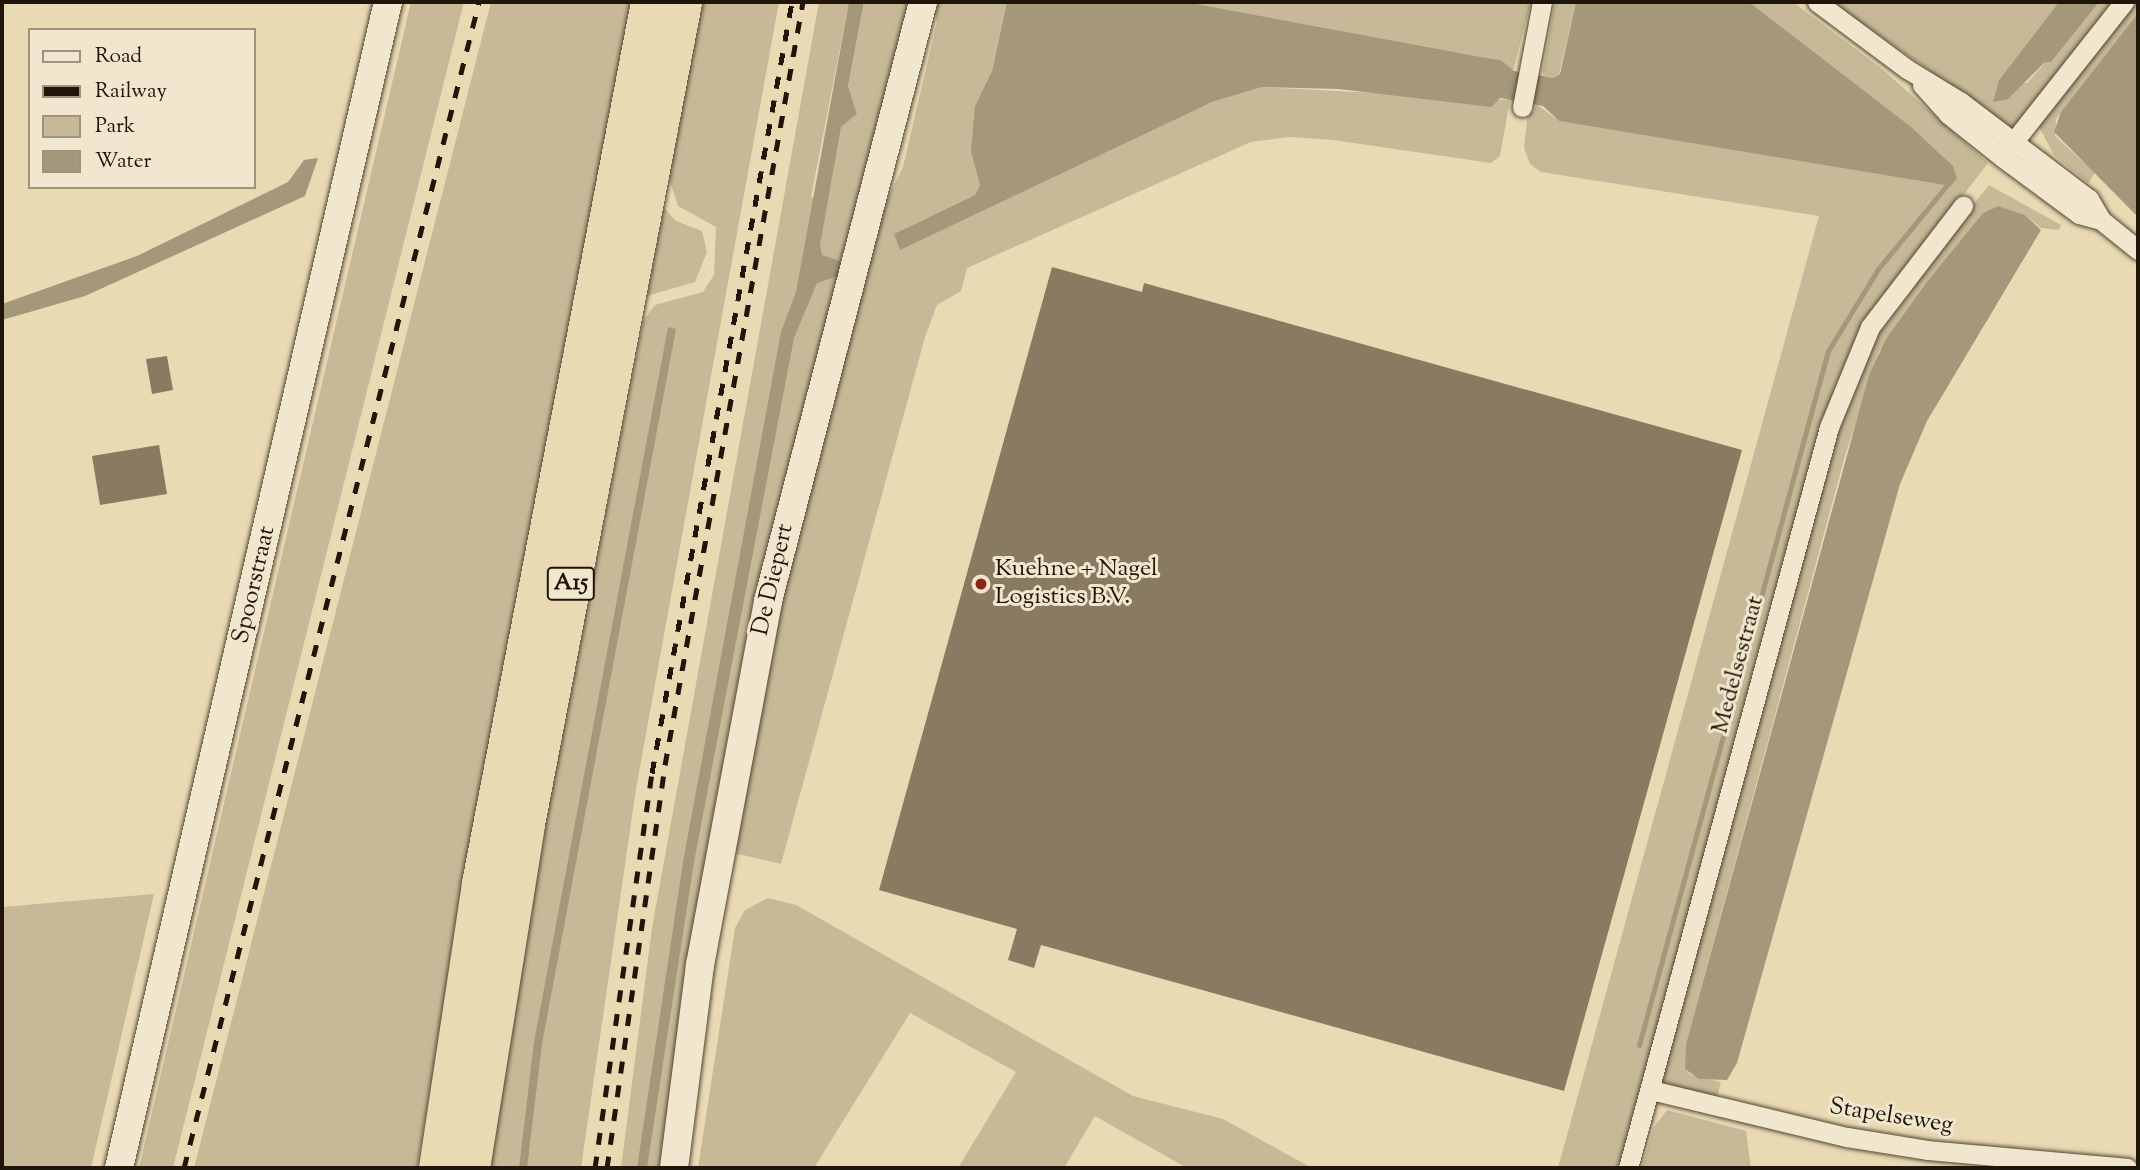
<!DOCTYPE html>
<style>
body{margin:0}
#map{position:relative;width:2140px;height:1170px;overflow:hidden;background:#e9dab4;font-family:"Sorts Mill Goudy",serif}
div>[style]{position:absolute}
.green>*{inset:0;background:#c7b997}
.water>*{inset:0;background:#a4977a}
.stream>*{height:5px;margin:-2.5px;padding:0 2.5px;transform-origin:2.5px;border-radius:2.5px;background:#a4977a}
.building>*{inset:0;background:#887b61}
.roads{filter:drop-shadow(0 0 2px #524633) drop-shadow(0 0 2px #524633)}
.street>*{height:19px;margin:-9.5px;padding:0 9.5px;transform-origin:9.5px;border-radius:9.5px;background:#f1e7ce}
.secondary>*{height:28px;margin:-14px;padding:0 14px;transform-origin:14px;border-radius:14px;background:#f1e7ce}
.highway>*{height:37px;margin:-18.5px;padding:0 18.5px;transform-origin:18.5px;border-radius:18.5px;background:#e9dab4}
.rail>*{height:5px;margin-top:-2.5px;transform-origin:0;background:repeating-linear-gradient(90deg,#1f1508 0 12px,transparent 0 24px)}
.dots>*{width:19px;height:19px;translate:-50% -50%;box-sizing:border-box;border:4px solid #f1e7ce;border-radius:50%}
span{translate:-50% -50%;white-space:nowrap;text-align:center;line-height:1.15;-webkit-text-stroke:6px #f1e7ce;paint-order:stroke}
.shield-label span{padding:2px 5px;background:#f1e7ce;border:2px solid;border-radius:5px;-webkit-text-stroke-width:0}
.shield-label{font-size:23px;color:#1f1508;font-weight:700}
.poi-label{font-size:24px;color:#1f1508}
.left{translate:0 -50%;text-align:left}
.street-label{font-size:24px;color:#1f1508}
.frame{position:absolute;inset:0;border:4px solid #1f1508;pointer-events:none}
.legend{position:absolute;left:28px;top:28px;width:228px;height:161px;box-sizing:border-box;background:#f1e7ce;border:2px solid #9d937f;margin:0;padding:9px 12px;list-style:none;font-size:21px;color:#1f1508}
.legend li{display:flex;align-items:center;gap:14px;height:35px}
.legend b{width:35px;border:2px solid #9d937f}
</style>
<div id="map">
<div class="green">
<div style="clip-path:polygon(411px 2px,464px 2px,173px 1168px,139px 1168px)"></div>
<div style="clip-path:polygon(491px 2px,633px 2px,480px 796px,417px 1168px,194px 1168px)"></div>
<div style="clip-path:polygon(702px 2px,779px 2px,636px 789px,581px 1168px,491px 1168px,530px 903px,643px 321px,655px 305px,703px 292px,714px 275px,716px 227px,678px 206px,669px 178px)"></div>
<div style="clip-path:polygon(819px 2px,849px 2px,811px 197px,826px 200px,841px 126px,857px 114px,848px 86px,864px 2px,909px 2px,844px 265px,664px 1168px,621px 1168px,652px 928px)"></div>
<div style="clip-path:polygon(933px 2px,1007px 2px,992px 71px,975px 106px,980px 185px,975px 195px,894px 234px,1212px 102px,1262px 87px,1510px 100px,1500px 156px,1491px 163px,1333px 140px,1290px 137px,1251px 142px,967px 268px,961px 291px,937px 305px,925px 337px,781px 864px,730px 852px,782px 592px,881px 212px,903px 167px,937px 22px)"></div>
<div style="clip-path:polygon(1186px 2px,1531px 2px,1513px 71px,1501px 60px,1487px 58px)"></div>
<div style="clip-path:polygon(1555px 2px,1576px 2px,1559px 74px,1553px 78px,1543px 76px,1543px 69px)"></div>
<div style="clip-path:polygon(1749px 2px,1793px 2px,1882px 69px,1988px 163px,1866px 322px,1619px 1168px,1558px 1168px,1819px 216px,1541px 172px,1530px 164px,1524px 148px,1528px 111px,1534px 112px,1536px 104px,1559px 121px,1928px 181px,1910px 126px)"></div>
<div style="clip-path:polygon(1832px 2px,2059px 2px,1999px 80px,2027px 83px,2099px 2px,2116px 2px,2014px 130px)"></div>
<div style="clip-path:polygon(2134px 2px,2138px 2px,2138px 13px,2056px 119px,2055px 136px,2095px 173px,2088px 183px,2054px 155px,2038px 125px)"></div>
<div style="clip-path:polygon(1989px 185px,2061px 225px,2059px 230px,2041px 228px,2025px 215px,1998px 206px,1983px 213px,1879px 352px,1845px 456px,1686px 1044px,1685px 1069px,1691px 1075px,1721px 1082px,1716px 1102px,1666px 1086px,1659px 1079px,1838px 421px,1863px 355px,1901px 295px)"></div>
<div style="clip-path:polygon(664px 208px,676px 221px,702px 231px,707px 252px,695px 282px,647px 296px)"></div>
<div style="clip-path:polygon(154px 894px,91px 1168px,2px 1168px,2px 907px)"></div>
<div style="clip-path:polygon(768px 898px,796px 905px,1133px 1096px,1223px 1119px,1312px 1168px,1187px 1168px,1095px 1116px,1064px 1168px,958px 1168px,1016px 1072px,910px 1013px,814px 1168px,698px 1168px,735px 928px,745px 910px)"></div>
<div style="clip-path:polygon(1667px 1110px,1746px 1131px,1751px 1168px,1642px 1168px,1654px 1127px)"></div>
</div>
<div class="water">
<div style="clip-path:polygon(849px 2px,864px 2px,848px 86px,857px 114px,841px 127px,820px 245px,822px 255px,840px 261px,838px 276px,817px 283px,794px 338px,694px 862px,647px 1168px,637px 1168px,683px 862px,781px 332px,796px 292px)"></div>
<div style="clip-path:polygon(1007px 2px,1186px 2px,1487px 58px,1501px 60px,1514px 71px,1553px 78px,1560px 74px,1576px 2px,1749px 2px,1910px 126px,1953px 166px,1957px 178px,1951px 186px,1559px 121px,1543px 106px,1500px 98px,1491px 107px,1339px 89px,1262px 87px,1212px 102px,900px 250px,894px 234px,975px 195px,980px 185px,971px 151px,975px 106px,992px 71px)"></div>
<div style="clip-path:polygon(2059px 2px,2099px 2px,2051px 62px,2044px 63px,2008px 99px,1993px 102px,1999px 80px)"></div>
<div style="clip-path:polygon(2138px 13px,2138px 217px,2054px 132px,2061px 112px)"></div>
<div style="clip-path:polygon(318px 158px,305px 196px,85px 296px,2px 320px,2px 304px,137px 256px,288px 182px,304px 160px)"></div>
<div style="clip-path:polygon(1998px 206px,2025px 215px,2041px 230px,1927px 421px,1900px 484px,1737px 1063px,1727px 1080px,1699px 1079px,1685px 1069px,1686px 1044px,1869px 375px,1886px 339px,1927px 282px,1983px 213px)"></div>
<div style="clip-path:polygon(668px 327px,676px 329px,542px 1044px,527px 1168px,519px 1168px,534px 1042px)"></div>
</div>
<div class="stream">
<div style="left:1639px;top:1045px;width:719px;rotate:-74.77deg"></div>
<div style="left:1828px;top:351px;width:96px;rotate:-58.6deg"></div>
<div style="left:1878px;top:269px;width:109px;rotate:-50.6deg"></div>
</div>
<div class="building">
<div style="clip-path:polygon(1052px 267px,1142px 292px,1144px 283px,1742px 450px,1564px 1091px,1041px 945px,1034px 968px,1008px 960px,1017px 929px,879px 890px)"></div>
<div style="clip-path:polygon(167px 356px,173px 390px,152px 394px,146px 359px)"></div>
<div style="clip-path:polygon(159px 445px,167px 494px,100px 505px,92px 456px)"></div>
</div>
<div class="roads">
<div class="street">
<div style="left:1817px;top:2px;width:112px;rotate:36.7deg"></div>
<div style="left:1907px;top:69px;width:63px;rotate:31.4deg"></div>
<div style="left:1961px;top:102px;width:161px;rotate:37.2deg"></div>
<div style="left:2089px;top:199px;width:24px;rotate:60deg"></div>
<div style="left:2101px;top:220px;width:48px;rotate:39deg"></div>
<div style="left:1922px;top:85px;width:39px;rotate:48deg"></div>
<div style="left:1948px;top:114px;width:69px;rotate:38.5deg"></div>
<div style="left:2002px;top:157px;width:96px;rotate:36.5deg"></div>
<div style="left:2079px;top:214px;width:23px;rotate:15deg"></div>
<div style="left:1522px;top:107px;width:107px;rotate:-79.2deg"></div>
<div style="left:2007px;top:150px;width:189px;rotate:-51.7deg"></div>
<div style="left:1651px;top:1090px;width:202px;rotate:13.5deg"></div>
<div style="left:1847px;top:1137px;width:81px;rotate:9.2deg"></div>
<div style="left:1927px;top:1150px;width:201px;rotate:5.1deg"></div>
<div style="left:1628px;top:1168px;width:768px;rotate:-74.82deg"></div>
<div style="left:1829px;top:427px;width:108px;rotate:-67.7deg"></div>
<div style="left:1870px;top:327px;width:153px;rotate:-52.5deg"></div>
</div>
<div class="secondary">
<div style="left:119px;top:1168px;width:1197px;rotate:-77.01deg"></div>
<div style="left:674px;top:1168px;width:205px;rotate:-82.7deg"></div>
<div style="left:700px;top:965px;width:370px;rotate:-79.4deg"></div>
<div style="left:768px;top:601px;width:619px;rotate:-75.49deg"></div>
</div>
<div class="highway">
<div style="left:437px;top:1168px;width:288px;rotate:-81.4deg"></div>
<div style="left:480px;top:883px;width:897px;rotate:-79.14deg"></div>
<div style="left:471px;top:1168px;width:343px;rotate:-80.9deg"></div>
<div style="left:525px;top:829px;width:842px;rotate:-79.18deg"></div>
</div>
</div>
<div class="rail">
<div style="left:184px;top:1168px;width:1203px;rotate:-75.8deg"></div>
<div style="left:595px;top:1168px;width:399px;rotate:-81.8deg"></div>
<div style="left:652px;top:773px;width:784px;rotate:-79.71deg"></div>
<div style="left:607px;top:1168px;width:407px;rotate:-81.8deg"></div>
<div style="left:665px;top:765px;width:775px;rotate:-79.75deg"></div>
</div>
<div class="dots">
<div style="left:981px;top:584px;background:#8f2418"></div>
</div>
<div class="shield-label">
<span style="left:571px;top:584px">A15</span>
</div>
<div class="poi-label">
<span class="left" style="left:995px;top:584px">Kuehne + Nagel<br>Logistics B.V.</span>
</div>
<div class="street-label">
<span style="left:774px;top:580px;rotate:-77deg">De Diepert</span>
<span style="left:255px;top:585px;rotate:-77deg">Spoorstraat</span>
<span style="left:1739px;top:665px;rotate:-75deg">Medelsestraat</span>
<span style="left:1891px;top:1117px;rotate:9deg">Stapelseweg</span>
</div>
<div class="frame"></div>
<ul class="legend">
<li><b style="height:9px;background:#f1e7ce"></b>Road</li>
<li><b style="height:9px;background:#1f1508"></b>Railway</li>
<li><b style="height:19px;background:#c7b997"></b>Park</li>
<li><b style="height:19px;background:#a4977a"></b>Water</li>
</ul>
</div>
